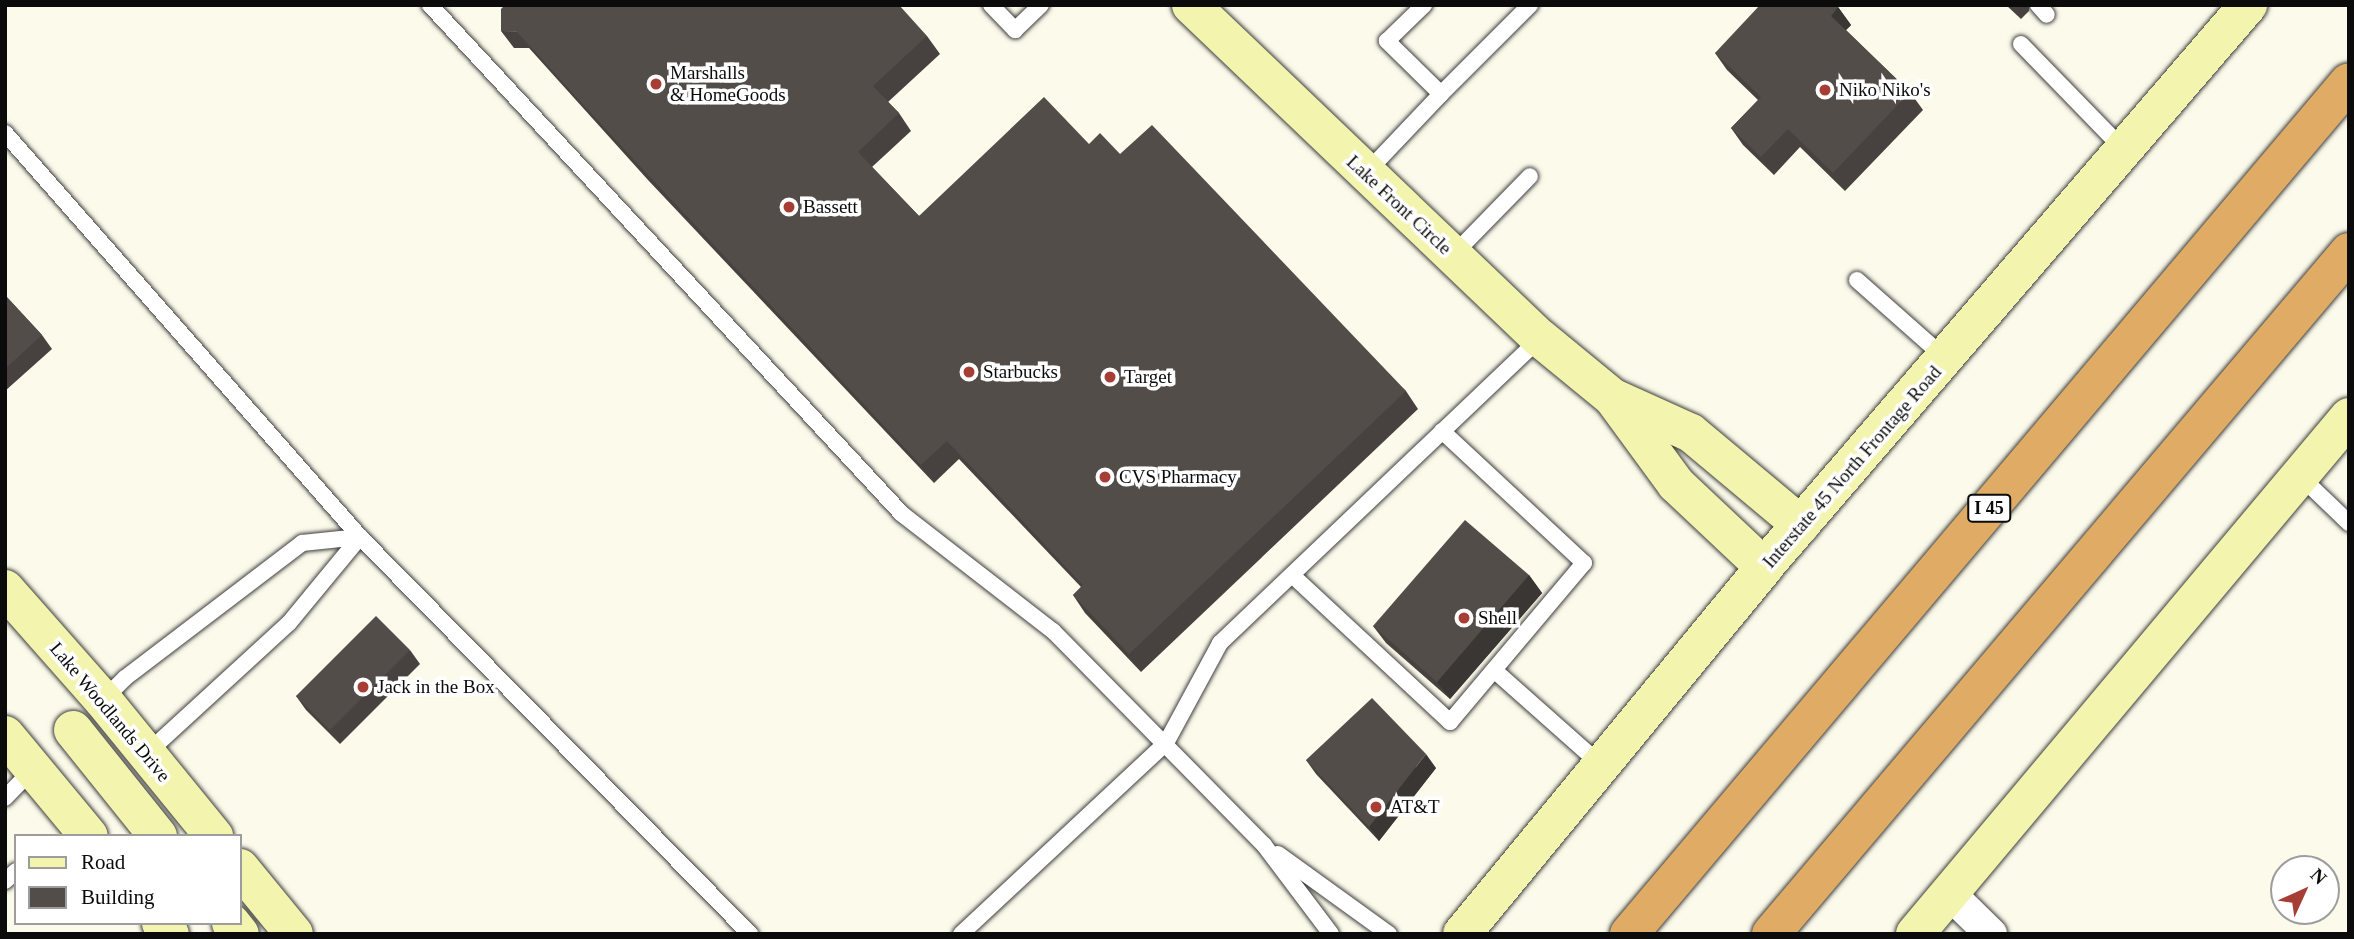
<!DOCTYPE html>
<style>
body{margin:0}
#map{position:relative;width:2354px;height:939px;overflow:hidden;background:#fcfbeb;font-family:"Times New Roman",serif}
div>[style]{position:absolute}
.roads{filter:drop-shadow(0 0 2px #3e3e3e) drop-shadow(0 0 2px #3e3e3e)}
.lane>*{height:16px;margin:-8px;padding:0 8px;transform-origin:8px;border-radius:8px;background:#fff}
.street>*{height:32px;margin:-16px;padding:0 16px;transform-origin:16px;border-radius:16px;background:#fff}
.secondary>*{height:38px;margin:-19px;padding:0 19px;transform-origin:19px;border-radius:19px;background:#f3f4ae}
.highway>*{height:38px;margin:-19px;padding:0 19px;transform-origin:19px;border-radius:19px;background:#e0ac65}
.wall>*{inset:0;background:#47423f}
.shaded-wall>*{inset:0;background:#393633}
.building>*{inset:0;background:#524d49}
.dots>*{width:19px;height:19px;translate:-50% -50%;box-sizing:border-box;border:4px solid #fff;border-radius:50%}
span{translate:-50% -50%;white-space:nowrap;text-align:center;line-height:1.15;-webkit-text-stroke:7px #fff;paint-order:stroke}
.shield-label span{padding:2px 5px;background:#fff;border:2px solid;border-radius:5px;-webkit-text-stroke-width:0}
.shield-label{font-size:18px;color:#0b0b0b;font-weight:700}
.poi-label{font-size:19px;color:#0b0b0b}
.left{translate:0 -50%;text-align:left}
.street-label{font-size:19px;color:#0b0b0b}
.frame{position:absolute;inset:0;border:7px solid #0b0b0b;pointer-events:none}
.legend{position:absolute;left:14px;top:834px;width:228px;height:91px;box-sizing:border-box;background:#fff;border:2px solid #9d9d9d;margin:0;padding:9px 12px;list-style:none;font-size:21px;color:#0b0b0b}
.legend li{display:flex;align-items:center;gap:14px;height:35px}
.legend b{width:35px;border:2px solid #9d9d9d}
.north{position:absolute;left:2270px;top:855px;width:70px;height:70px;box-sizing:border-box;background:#fff;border:2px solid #9d9d9d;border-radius:50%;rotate:45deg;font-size:19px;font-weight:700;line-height:28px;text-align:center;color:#0b0b0b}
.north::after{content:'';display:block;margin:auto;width:24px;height:32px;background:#a73e36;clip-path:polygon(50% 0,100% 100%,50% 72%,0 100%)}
</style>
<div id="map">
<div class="roads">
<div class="lane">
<div style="left:430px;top:5px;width:694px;rotate:47.16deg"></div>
<div style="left:902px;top:514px;width:191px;rotate:37.8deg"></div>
<div style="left:1053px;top:631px;width:301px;rotate:45.4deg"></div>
<div style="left:1264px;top:845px;width:111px;rotate:53deg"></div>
<div style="left:991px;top:5px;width:35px;rotate:46deg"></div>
<div style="left:1015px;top:30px;width:36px;rotate:-44deg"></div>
<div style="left:2038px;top:5px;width:13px;rotate:48deg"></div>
<div style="left:2021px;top:44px;width:148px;rotate:45.8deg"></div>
<div style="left:1441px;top:94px;width:126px;rotate:-45deg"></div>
<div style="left:5px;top:133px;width:538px;rotate:48.69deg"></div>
<div style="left:360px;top:537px;width:557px;rotate:45.51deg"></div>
<div style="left:1366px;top:173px;width:109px;rotate:-46.5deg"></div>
<div style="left:1441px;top:94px;width:76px;rotate:-135.5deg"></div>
<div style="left:1387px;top:41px;width:52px;rotate:-44.2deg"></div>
<div style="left:1453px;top:255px;width:110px;rotate:-45.7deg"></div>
<div style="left:1857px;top:280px;width:116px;rotate:41.5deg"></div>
<div style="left:2300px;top:476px;width:68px;rotate:43.8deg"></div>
<div style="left:1292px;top:575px;width:216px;rotate:42.9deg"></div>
<div style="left:1450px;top:722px;width:208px;rotate:-49.9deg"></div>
<div style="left:1584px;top:563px;width:194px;rotate:-137.1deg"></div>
<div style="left:1494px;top:670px;width:142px;rotate:41.6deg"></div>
<div style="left:103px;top:700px;width:31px;rotate:-45deg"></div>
<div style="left:125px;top:678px;width:223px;rotate:-37.3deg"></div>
<div style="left:302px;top:543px;width:58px;rotate:-5.9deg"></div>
<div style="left:146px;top:754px;width:194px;rotate:-42.5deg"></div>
<div style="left:289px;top:623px;width:112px;rotate:-50.5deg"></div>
<div style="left:5px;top:798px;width:42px;rotate:-46deg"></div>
<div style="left:1278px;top:854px;width:137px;rotate:35.8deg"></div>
<div style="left:5px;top:881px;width:15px;rotate:-42deg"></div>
<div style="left:961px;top:934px;width:280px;rotate:-43deg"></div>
<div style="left:1166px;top:743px;width:114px;rotate:-61.6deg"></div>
<div style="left:1220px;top:643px;width:442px;rotate:-43.6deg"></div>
</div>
<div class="street">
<div style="left:1949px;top:893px;width:59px;rotate:44.3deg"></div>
</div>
<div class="secondary">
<div style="left:1191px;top:5px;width:482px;rotate:43.7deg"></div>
<div style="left:1540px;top:338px;width:94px;rotate:39.4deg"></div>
<div style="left:1613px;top:398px;width:107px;rotate:53.8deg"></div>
<div style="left:1676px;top:484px;width:121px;rotate:43.3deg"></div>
<div style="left:1616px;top:399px;width:82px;rotate:24.4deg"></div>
<div style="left:1691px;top:433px;width:143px;rotate:39.9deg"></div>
<div style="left:5px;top:589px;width:148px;rotate:48.6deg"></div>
<div style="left:103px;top:700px;width:176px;rotate:50.8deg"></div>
<div style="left:73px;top:730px;width:136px;rotate:51.3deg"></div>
<div style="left:5px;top:735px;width:131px;rotate:50.3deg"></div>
<div style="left:240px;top:868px;width:85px;rotate:50.7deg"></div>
<div style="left:161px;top:923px;width:14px;rotate:51deg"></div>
<div style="left:231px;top:923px;width:14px;rotate:51deg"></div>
<div style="left:1462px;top:934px;width:475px;rotate:-50.5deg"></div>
<div style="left:1764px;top:567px;width:742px;rotate:-49.26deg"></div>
<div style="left:1915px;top:934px;width:675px;rotate:-49.99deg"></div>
</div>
<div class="highway">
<div style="left:1629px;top:934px;width:1115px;rotate:-49.8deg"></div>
<div style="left:1771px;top:934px;width:894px;rotate:-49.72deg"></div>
</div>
</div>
<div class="wall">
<div style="clip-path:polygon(2006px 5px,2030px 5px,2029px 11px,2021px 19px)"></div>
<div style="clip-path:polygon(1838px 7px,1851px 25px,1846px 30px,1910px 92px,1923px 110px,1845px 191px,1800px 147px,1774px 175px,1743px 145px,1731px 128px,1758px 100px,1727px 70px,1715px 53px)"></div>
<div style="clip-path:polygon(501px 31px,927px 36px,940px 54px,888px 102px,899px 113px,911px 131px,872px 167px,919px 216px,1089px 144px,1120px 154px,1406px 391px,1418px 409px,1141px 672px,1085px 613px,1073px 595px,1081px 587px,959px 459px,934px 483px,648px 180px,529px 48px,514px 48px)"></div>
<div style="clip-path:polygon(5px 295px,42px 335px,52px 349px,5px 391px)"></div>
<div style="clip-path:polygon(1529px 575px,1542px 593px,1450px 699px,1386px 643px,1373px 626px)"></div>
<div style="clip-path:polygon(410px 650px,420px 664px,340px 744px,306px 710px,296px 696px)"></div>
<div style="clip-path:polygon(1306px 760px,1436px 768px,1379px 841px,1316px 774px)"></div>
</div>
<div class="shaded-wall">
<div style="clip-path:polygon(1838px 7px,1851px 25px,1843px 33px,1831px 16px)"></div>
<div style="clip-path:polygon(1529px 575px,1542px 593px,1450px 699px,1437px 682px)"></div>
<div style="clip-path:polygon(1426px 754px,1436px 768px,1379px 841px,1369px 827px)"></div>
</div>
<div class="building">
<div style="clip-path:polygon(505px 5px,899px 5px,927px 36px,873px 86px,899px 113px,858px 152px,919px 216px,1044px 97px,1089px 144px,1100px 133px,1120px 154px,1152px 125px,1406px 391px,1129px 654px,1073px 595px,1083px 585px,947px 441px,921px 465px,636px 162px,516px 31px,501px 31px,501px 9px)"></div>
<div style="clip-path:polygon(1760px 5px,1836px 5px,1838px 7px,1831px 16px,1910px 92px,1833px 173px,1788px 129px,1761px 157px,1731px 128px,1761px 97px,1715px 53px)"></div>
<div style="clip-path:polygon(5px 295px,42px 335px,5px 369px)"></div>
<div style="clip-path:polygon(1465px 520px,1529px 575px,1437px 682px,1373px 626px)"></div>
<div style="clip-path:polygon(376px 616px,410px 650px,330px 730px,296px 696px)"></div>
<div style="clip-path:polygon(1372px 698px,1426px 754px,1369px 827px,1306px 760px)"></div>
</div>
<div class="dots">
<div style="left:656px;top:84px;background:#a73e36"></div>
<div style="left:1825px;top:90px;background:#a73e36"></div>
<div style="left:789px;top:207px;background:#a73e36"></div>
<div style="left:969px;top:372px;background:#a73e36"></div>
<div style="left:1110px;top:377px;background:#a73e36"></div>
<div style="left:1105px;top:477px;background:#a73e36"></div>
<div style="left:1464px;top:618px;background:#a73e36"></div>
<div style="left:363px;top:687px;background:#a73e36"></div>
<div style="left:1376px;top:807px;background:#a73e36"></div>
</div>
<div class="shield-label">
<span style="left:1989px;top:508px">I 45</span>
</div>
<div class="poi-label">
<span class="left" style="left:670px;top:84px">Marshalls<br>&amp; HomeGoods</span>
<span class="left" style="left:1839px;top:90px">Niko Niko's</span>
<span class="left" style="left:803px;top:207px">Bassett</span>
<span class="left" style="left:983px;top:372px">Starbucks</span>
<span class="left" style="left:1124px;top:377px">Target</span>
<span class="left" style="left:1119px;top:477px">CVS Pharmacy</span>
<span class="left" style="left:1478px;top:618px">Shell</span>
<span class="left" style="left:377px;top:687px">Jack in the Box</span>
<span class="left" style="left:1390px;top:807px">AT&amp;T</span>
</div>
<div class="street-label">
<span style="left:1399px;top:205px;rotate:43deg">Lake Front Circle</span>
<span style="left:1852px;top:467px;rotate:-49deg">Interstate 45 North Frontage Road</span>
<span style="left:110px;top:712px;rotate:50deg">Lake Woodlands Drive</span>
</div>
<div class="frame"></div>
<ul class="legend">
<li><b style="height:9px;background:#f3f4ae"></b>Road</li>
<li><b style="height:19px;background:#524d49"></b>Building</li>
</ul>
<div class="north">N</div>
</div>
